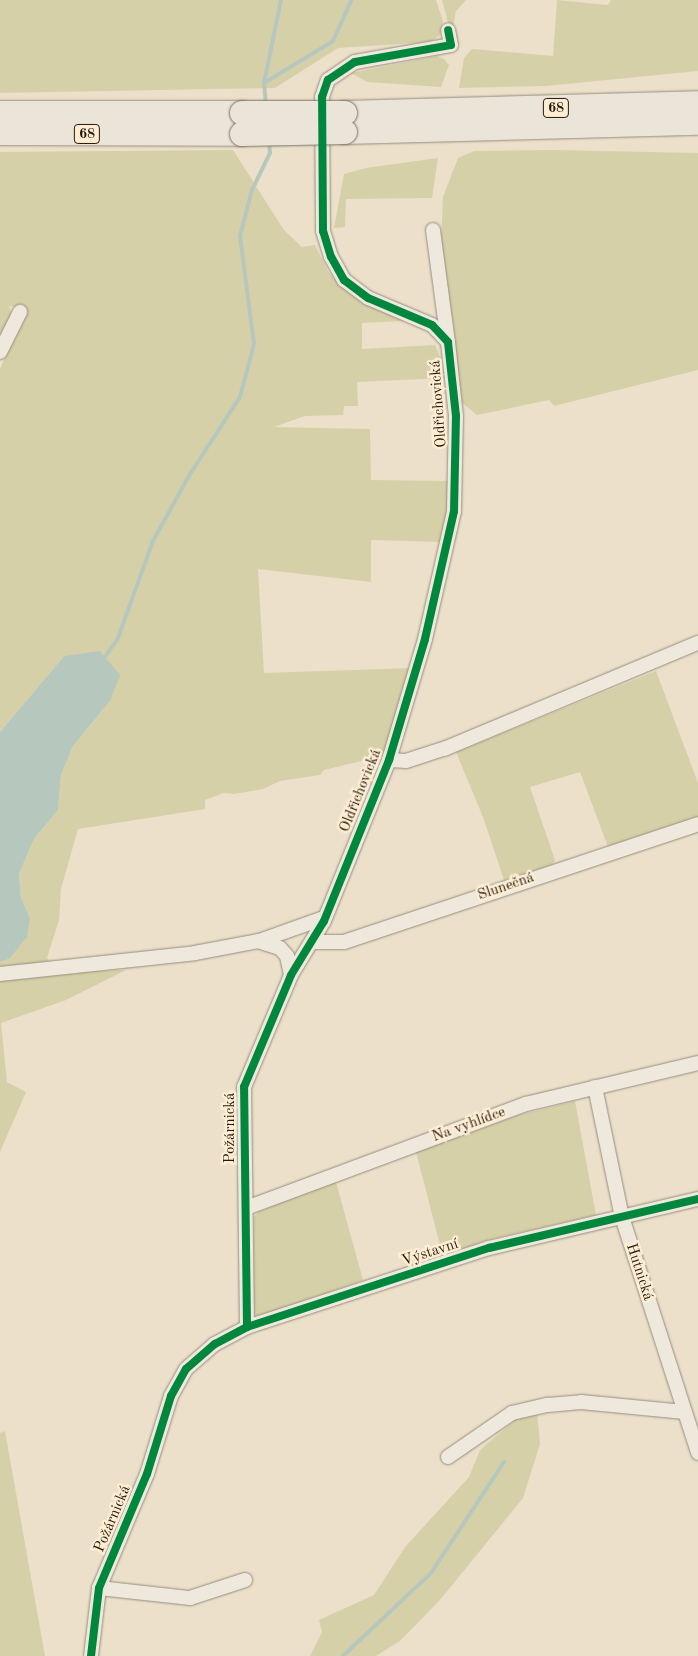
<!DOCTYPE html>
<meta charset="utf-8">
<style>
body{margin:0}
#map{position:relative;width:698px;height:1656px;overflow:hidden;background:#ece0ca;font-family:"Old Standard TT",serif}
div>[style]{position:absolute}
.green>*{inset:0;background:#d6d0a8}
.water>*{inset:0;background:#b6c8bd}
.stream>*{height:4px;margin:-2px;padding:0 2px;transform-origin:2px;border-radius:2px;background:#b6c8bd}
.roads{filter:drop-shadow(0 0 1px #968d7f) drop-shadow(0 0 1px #968d7f)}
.street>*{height:14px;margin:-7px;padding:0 7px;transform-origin:7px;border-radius:7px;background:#efe8dd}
.highway>*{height:24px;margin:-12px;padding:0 12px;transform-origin:12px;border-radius:12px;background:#ebe4d8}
.bridges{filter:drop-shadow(0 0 1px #7a7265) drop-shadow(0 0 1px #7a7265)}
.highway-bridge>*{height:24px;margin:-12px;padding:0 12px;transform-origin:12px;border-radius:12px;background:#ebe4d8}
.cycleway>*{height:8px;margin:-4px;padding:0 4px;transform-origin:4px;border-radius:4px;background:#00873e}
span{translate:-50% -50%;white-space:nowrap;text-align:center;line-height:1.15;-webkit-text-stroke:5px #fcedd3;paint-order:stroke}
.shield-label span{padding:1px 4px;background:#fcedd3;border:1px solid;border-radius:4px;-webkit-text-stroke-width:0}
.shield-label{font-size:14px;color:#26180a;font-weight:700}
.street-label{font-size:15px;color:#26180a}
</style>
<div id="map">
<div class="green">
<div style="clip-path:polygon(0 0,436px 0,443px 21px,440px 35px,430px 42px,338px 48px,275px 88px,0 93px)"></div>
<div style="clip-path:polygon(442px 0,466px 0,456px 11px,453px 28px,449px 26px)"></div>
<div style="clip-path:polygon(557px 0,608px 5px,611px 0,698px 0,698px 71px,546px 86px,459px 88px,464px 58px,472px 49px,553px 56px)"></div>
<div style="clip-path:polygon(437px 56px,444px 59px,449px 65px,441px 87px,367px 82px,351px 73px)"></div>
<div style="clip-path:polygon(233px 150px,284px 230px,302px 247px,315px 245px,328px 271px,341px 287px,363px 302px,405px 321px,362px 323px,362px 349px,435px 345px,444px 366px,446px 378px,357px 382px,358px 406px,344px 406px,343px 415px,305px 416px,274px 427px,370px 429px,371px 480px,448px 481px,448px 512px,441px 542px,371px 540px,371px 582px,258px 569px,264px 673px,412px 668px,388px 749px,382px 756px,324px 770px,320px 775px,280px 781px,263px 789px,234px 794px,224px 793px,205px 800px,205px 809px,78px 829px,61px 889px,59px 920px,47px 958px,60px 972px,126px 970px,66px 1000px,1px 1023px,7px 1082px,26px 1092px,0 1152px,0 962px,9px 959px,30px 918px,21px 898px,19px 874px,34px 839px,58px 810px,61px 775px,73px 746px,110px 701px,64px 656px,0 732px,0 369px,26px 309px,9px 306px,12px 315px,0 341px,0 152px)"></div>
<div style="clip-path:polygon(555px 150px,698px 153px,698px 370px,554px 406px,549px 400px,477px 415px,460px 401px,441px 243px,443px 197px,458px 158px,474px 151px)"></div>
<div style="clip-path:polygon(438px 158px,432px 198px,346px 199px,345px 227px,334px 228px,344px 174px,366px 168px)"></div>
<div style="clip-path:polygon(656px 671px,698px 783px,698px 817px,608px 847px,580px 772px,530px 787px,555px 860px,552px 865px,504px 880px,483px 817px,456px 752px)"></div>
<div style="clip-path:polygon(575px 1101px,596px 1215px,491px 1239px,450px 1253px,442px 1253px,416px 1152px,519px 1115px)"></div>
<div style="clip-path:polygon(336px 1182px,363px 1280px,263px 1316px,256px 1315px,252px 1310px,254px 1217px,259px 1211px)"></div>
<div style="clip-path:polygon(537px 1411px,540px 1444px,523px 1498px,440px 1600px,400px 1641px,376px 1656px,310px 1656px,322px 1632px,319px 1620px,374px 1595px,405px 1547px,469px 1477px,480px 1450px,515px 1420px)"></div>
<div style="clip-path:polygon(5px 1431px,45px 1656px,0 1656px,0 1433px)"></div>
</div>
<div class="water">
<div style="clip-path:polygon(100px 651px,120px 675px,110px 701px,73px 746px,61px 775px,58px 810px,34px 839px,19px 874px,21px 898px,30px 918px,27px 937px,9px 959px,0 962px,0 732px,64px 656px)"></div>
</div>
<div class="stream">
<div style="left:264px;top:83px;width:85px;rotate:-78.4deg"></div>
<div style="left:266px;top:105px;width:22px;rotate:-95deg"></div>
<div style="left:264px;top:83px;width:81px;rotate:-31.3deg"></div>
<div style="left:333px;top:41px;width:44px;rotate:-65.8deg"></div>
<div style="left:102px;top:661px;width:28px;rotate:-55deg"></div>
<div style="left:118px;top:638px;width:103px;rotate:-70.2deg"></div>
<div style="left:153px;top:541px;width:77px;rotate:-61.1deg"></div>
<div style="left:190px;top:474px;width:92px;rotate:-57deg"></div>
<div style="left:240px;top:397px;width:55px;rotate:-75.2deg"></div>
<div style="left:254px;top:344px;width:109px;rotate:-97.4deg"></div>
<div style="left:240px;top:236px;width:48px;rotate:-75.4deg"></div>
<div style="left:252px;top:190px;width:41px;rotate:-64.1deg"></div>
<div style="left:270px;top:153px;width:11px;rotate:-95deg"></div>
<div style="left:343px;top:1656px;width:121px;rotate:-43.3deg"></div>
<div style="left:431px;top:1573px;width:133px;rotate:-56.7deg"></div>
</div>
<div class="roads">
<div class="street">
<div style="left:433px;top:230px;width:113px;rotate:82.4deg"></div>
<div style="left:0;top:352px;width:45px;rotate:-63.4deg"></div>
<div style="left:389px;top:760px;width:17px;rotate:3deg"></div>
<div style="left:406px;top:761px;width:40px;rotate:-18deg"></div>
<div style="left:444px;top:749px;width:275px;rotate:-22.7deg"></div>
<div style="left:259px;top:941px;width:69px;rotate:-19.5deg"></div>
<div style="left:313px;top:942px;width:31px"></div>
<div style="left:344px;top:942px;width:373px;rotate:-18.4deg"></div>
<div style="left:0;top:974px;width:196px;rotate:-6.1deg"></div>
<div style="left:195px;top:953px;width:64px;rotate:-10.8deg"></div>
<div style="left:258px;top:941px;width:23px;rotate:18deg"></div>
<div style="left:280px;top:948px;width:11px;rotate:49deg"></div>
<div style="left:287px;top:956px;width:19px;rotate:78deg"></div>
<div style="left:595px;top:1087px;width:133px;rotate:78.3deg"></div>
<div style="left:622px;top:1217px;width:248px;rotate:72.1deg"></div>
<div style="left:246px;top:1208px;width:299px;rotate:-20.4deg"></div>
<div style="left:526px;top:1104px;width:177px;rotate:-13.4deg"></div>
<div style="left:247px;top:1327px;width:240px;rotate:-90.7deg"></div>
<div style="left:244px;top:1087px;width:121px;rotate:-67.2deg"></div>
<div style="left:291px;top:975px;width:63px;rotate:-58.6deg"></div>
<div style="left:324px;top:921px;width:174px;rotate:-68deg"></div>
<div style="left:389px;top:760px;width:126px;rotate:-73.4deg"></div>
<div style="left:425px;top:639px;width:131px;rotate:-77.2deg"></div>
<div style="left:454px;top:511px;width:95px;rotate:-88.8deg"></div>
<div style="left:456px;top:416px;width:74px;rotate:-96.2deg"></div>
<div style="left:448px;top:342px;width:23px;rotate:-133deg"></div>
<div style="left:432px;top:325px;width:69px;rotate:-157.1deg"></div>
<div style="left:368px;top:298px;width:30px;rotate:-143deg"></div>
<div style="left:344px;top:280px;width:26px;rotate:-119deg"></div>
<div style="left:331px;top:257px;width:27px;rotate:-107deg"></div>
<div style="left:323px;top:231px;width:134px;rotate:-90.4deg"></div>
<div style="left:322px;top:97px;width:18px;rotate:-71deg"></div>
<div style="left:328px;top:80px;width:32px;rotate:-34deg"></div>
<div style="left:355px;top:62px;width:97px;rotate:-10deg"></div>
<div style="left:451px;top:45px;width:15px;rotate:-101deg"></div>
<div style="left:448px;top:1457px;width:78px;rotate:-34.5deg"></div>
<div style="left:512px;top:1413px;width:37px;rotate:-13deg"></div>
<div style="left:548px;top:1405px;width:33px;rotate:-5deg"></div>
<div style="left:581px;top:1402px;width:104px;rotate:5.5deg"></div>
<div style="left:99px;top:1588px;width:92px;rotate:6.3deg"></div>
<div style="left:190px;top:1598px;width:58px;rotate:-18.1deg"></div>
<div style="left:91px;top:1656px;width:68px;rotate:-83.3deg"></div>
<div style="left:99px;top:1588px;width:124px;rotate:-67.2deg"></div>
<div style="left:147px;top:1474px;width:82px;rotate:-72.9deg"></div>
<div style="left:171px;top:1396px;width:31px;rotate:-61deg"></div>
<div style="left:186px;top:1369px;width:38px;rotate:-41deg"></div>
<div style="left:215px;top:1344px;width:36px;rotate:-28deg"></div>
<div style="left:247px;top:1327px;width:255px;rotate:-18.1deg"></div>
<div style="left:489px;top:1248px;width:215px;rotate:-13.2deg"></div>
</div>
<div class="highway">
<div style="left:0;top:113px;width:242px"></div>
<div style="left:345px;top:113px;width:353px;rotate:-1.6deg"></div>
<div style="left:345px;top:132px;width:353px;rotate:-1.5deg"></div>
<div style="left:0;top:133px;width:242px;rotate:0.2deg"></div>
</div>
</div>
<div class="bridges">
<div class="highway-bridge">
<div style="left:242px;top:113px;width:103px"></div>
<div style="left:242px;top:134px;width:103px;rotate:-1.1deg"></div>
</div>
</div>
<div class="cycleway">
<div style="left:247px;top:1327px;width:240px;rotate:-90.7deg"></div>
<div style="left:244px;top:1087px;width:121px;rotate:-67.2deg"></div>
<div style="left:291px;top:975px;width:63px;rotate:-58.6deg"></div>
<div style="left:324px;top:921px;width:174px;rotate:-68deg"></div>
<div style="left:389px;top:760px;width:126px;rotate:-73.4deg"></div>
<div style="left:425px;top:639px;width:131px;rotate:-77.2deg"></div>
<div style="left:454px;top:511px;width:95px;rotate:-88.8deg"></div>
<div style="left:456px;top:416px;width:74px;rotate:-96.2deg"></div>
<div style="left:448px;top:342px;width:23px;rotate:-133deg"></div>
<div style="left:432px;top:325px;width:69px;rotate:-157.1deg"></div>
<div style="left:368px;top:298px;width:30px;rotate:-143deg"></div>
<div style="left:344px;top:280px;width:26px;rotate:-119deg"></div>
<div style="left:331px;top:257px;width:27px;rotate:-107deg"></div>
<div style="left:323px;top:231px;width:134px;rotate:-90.4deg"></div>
<div style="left:322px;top:97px;width:18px;rotate:-71deg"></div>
<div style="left:328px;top:80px;width:32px;rotate:-34deg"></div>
<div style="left:355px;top:62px;width:97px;rotate:-10deg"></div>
<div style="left:451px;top:45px;width:15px;rotate:-101deg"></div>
<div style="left:91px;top:1656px;width:68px;rotate:-83.3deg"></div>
<div style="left:99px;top:1588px;width:124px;rotate:-67.2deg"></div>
<div style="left:147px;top:1474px;width:82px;rotate:-72.9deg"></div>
<div style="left:171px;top:1396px;width:31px;rotate:-61deg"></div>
<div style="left:186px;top:1369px;width:38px;rotate:-41deg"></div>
<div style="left:215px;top:1344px;width:36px;rotate:-28deg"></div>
<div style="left:247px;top:1327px;width:255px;rotate:-18.1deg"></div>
<div style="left:489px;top:1248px;width:215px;rotate:-13.2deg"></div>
</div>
<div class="shield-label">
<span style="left:556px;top:108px">68</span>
<span style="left:87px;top:134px">68</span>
</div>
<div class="street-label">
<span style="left:439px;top:404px;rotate:-94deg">Oldřichovická</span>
<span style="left:361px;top:791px;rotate:-68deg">Oldřichovická</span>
<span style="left:506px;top:887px;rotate:-19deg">Slunečná</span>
<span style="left:469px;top:1125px;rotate:-20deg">Na vyhlídce</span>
<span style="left:231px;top:1128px;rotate:-90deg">Požárnická</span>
<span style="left:430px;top:1253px;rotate:-18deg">Výstavní</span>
<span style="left:639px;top:1272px;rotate:72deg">Hutnická</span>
<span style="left:113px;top:1519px;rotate:-67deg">Požárnická</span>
</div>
</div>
